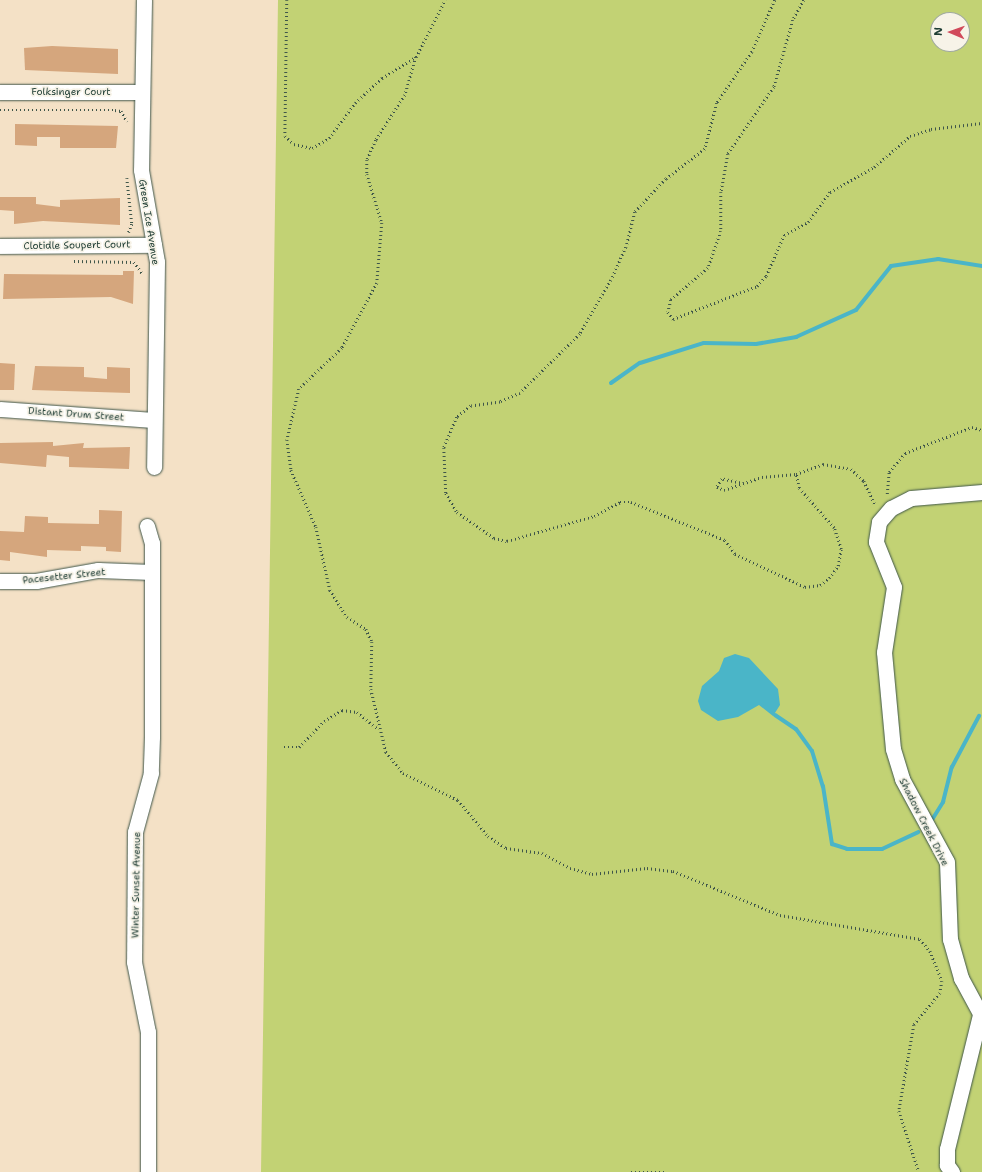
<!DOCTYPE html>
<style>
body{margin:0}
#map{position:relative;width:982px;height:1172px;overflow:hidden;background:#f4e1c6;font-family:"Shantell Sans",sans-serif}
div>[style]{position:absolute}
.green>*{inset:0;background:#c2d274}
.water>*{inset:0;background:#4ab5c8}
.stream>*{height:4px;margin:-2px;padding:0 2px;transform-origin:2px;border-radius:2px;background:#4ab5c8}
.building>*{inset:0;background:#d5a67d}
.path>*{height:2.5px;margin-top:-1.25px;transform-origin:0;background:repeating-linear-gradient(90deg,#3f564a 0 1px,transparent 0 4px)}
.roads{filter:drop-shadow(0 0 1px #3f564a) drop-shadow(0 0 1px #3f564a)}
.minor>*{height:15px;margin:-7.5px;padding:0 7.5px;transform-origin:7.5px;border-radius:7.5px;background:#fff}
span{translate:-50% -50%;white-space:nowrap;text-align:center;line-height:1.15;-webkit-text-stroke:3.5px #f7f3e8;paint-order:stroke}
.street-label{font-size:10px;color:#1f3d34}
.north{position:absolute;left:930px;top:12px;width:40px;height:40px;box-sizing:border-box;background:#f7f3e8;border:1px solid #a1aaa0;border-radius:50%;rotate:272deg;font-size:11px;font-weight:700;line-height:16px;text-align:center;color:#1f3d34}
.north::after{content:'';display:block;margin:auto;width:14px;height:18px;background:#d1495b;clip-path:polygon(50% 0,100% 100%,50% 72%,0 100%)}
</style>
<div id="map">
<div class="green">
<div style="clip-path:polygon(evenodd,278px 0,982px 0,982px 1172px,261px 1172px,278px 0,938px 20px,962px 20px,962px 44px,938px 44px,938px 20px)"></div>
</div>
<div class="water">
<div style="clip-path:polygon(735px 654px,749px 658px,778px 689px,780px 705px,773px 716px,759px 705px,738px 717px,718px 721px,701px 710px,698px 701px,702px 686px,719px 671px,724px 658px)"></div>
</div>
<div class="stream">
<div style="left:611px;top:383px;width:35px;rotate:-35deg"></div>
<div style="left:640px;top:363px;width:67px;rotate:-17.4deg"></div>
<div style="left:704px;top:343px;width:52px;rotate:1.1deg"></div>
<div style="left:756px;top:344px;width:41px;rotate:-9.9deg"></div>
<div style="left:796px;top:337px;width:66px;rotate:-24.2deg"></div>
<div style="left:856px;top:310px;width:56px;rotate:-51.5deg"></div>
<div style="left:891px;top:266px;width:48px;rotate:-8.5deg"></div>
<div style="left:938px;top:259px;width:45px;rotate:9deg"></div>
<div style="left:775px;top:715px;width:25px;rotate:34deg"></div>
<div style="left:796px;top:729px;width:27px;rotate:54deg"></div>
<div style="left:812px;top:751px;width:37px;rotate:73deg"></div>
<div style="left:823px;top:786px;width:59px;rotate:81.2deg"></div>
<div style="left:832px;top:844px;width:16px;rotate:18deg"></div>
<div style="left:847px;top:849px;width:35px"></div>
<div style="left:882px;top:849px;width:40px;rotate:-25deg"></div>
<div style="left:930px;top:823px;width:25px;rotate:-58deg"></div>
<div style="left:943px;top:802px;width:36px;rotate:-76deg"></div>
<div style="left:952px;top:767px;width:58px;rotate:-62.1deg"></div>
</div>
<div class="building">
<div style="clip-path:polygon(52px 46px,118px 49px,118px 74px,25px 70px,24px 48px)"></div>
<div style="clip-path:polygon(15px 124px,118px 126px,116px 148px,60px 148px,60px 137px,37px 137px,37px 146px,15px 145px)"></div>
<div style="clip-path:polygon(0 197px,36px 197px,36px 204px,60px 207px,60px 200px,120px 198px,120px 225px,43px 221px,14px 224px,14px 211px,0 210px)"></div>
<div style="clip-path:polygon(123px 271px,134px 271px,133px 304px,111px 297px,3px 299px,4px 274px,123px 275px)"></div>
<div style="clip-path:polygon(0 363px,15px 364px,14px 390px,0 390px)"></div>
<div style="clip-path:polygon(35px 366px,84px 367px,84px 377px,107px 379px,107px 367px,130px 368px,130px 393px,32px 390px)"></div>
<div style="clip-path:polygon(53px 442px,53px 446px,84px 443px,83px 448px,130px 447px,129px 469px,69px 467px,69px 457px,47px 455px,46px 467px,0 463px,0 443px)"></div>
<div style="clip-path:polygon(99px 510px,122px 511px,121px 552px,106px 551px,106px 547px,81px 546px,81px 551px,47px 550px,47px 557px,10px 552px,10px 561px,0 560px,0 531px,24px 532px,25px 516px,48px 517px,48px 523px,99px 524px)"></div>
</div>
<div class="path">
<div style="left:287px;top:0;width:136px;rotate:90.8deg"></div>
<div style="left:285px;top:136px;width:12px;rotate:42deg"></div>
<div style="left:294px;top:144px;width:18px;rotate:13deg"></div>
<div style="left:312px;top:148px;width:20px;rotate:-30deg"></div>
<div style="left:329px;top:138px;width:44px;rotate:-53.4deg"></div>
<div style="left:355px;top:103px;width:37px;rotate:-43deg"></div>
<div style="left:382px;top:78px;width:40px;rotate:-32deg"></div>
<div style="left:416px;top:57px;width:64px;rotate:-63deg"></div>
<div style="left:775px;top:0;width:57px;rotate:113.9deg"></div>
<div style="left:752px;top:52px;width:62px;rotate:124.5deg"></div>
<div style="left:717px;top:103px;width:48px;rotate:104.6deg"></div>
<div style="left:705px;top:149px;width:49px;rotate:142.4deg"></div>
<div style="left:666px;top:179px;width:45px;rotate:133.2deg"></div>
<div style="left:635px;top:212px;width:36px;rotate:104deg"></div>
<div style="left:626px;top:247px;width:36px;rotate:114deg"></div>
<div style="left:611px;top:280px;width:62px;rotate:119.9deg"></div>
<div style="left:580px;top:334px;width:84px;rotate:135.5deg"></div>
<div style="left:520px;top:393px;width:22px;rotate:156deg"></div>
<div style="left:500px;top:402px;width:29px;rotate:172deg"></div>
<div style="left:471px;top:406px;width:18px;rotate:142deg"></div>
<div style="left:457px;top:417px;width:34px;rotate:113deg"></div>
<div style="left:444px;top:448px;width:45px;rotate:87.5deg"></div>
<div style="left:446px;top:493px;width:22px;rotate:60deg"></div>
<div style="left:457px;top:512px;width:45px;rotate:35.1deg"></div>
<div style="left:494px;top:538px;width:13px;rotate:13deg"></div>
<div style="left:507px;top:541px;width:91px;rotate:-16deg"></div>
<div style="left:594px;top:516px;width:30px;rotate:-28deg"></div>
<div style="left:620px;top:502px;width:11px"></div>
<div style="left:631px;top:502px;width:101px;rotate:22deg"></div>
<div style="left:725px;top:540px;width:17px;rotate:54deg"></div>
<div style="left:735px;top:554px;width:77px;rotate:25.2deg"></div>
<div style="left:805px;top:587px;width:15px;rotate:-8deg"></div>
<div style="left:820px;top:585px;width:11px;rotate:-38deg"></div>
<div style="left:829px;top:578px;width:15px;rotate:-53deg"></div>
<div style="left:838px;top:566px;width:17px;rotate:-80deg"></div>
<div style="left:841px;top:549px;width:22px;rotate:-108deg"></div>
<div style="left:834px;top:528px;width:53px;rotate:-131.2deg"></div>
<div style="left:799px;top:488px;width:14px;rotate:-102deg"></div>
<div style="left:796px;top:474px;width:29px;rotate:-20deg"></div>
<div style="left:823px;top:464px;width:28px;rotate:10deg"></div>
<div style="left:851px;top:469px;width:18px;rotate:43deg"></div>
<div style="left:864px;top:481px;width:26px;rotate:65deg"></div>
<div style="left:804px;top:0;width:23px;rotate:119deg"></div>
<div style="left:793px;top:20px;width:70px;rotate:105.8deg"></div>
<div style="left:774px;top:87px;width:81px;rotate:124.5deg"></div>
<div style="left:728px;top:154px;width:39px;rotate:100deg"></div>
<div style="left:721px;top:192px;width:39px;rotate:90deg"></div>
<div style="left:721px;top:231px;width:39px;rotate:109deg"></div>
<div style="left:708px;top:268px;width:49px;rotate:139.1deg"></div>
<div style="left:671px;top:300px;width:12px;rotate:104deg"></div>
<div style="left:668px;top:312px;width:9px;rotate:54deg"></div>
<div style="left:673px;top:319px;width:90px;rotate:-21.4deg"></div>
<div style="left:757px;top:286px;width:13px;rotate:-48deg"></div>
<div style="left:766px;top:276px;width:45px;rotate:-66.3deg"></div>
<div style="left:784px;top:235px;width:27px;rotate:-28deg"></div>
<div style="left:808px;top:222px;width:37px;rotate:-54deg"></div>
<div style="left:830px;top:192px;width:51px;rotate:-29.6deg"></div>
<div style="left:874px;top:167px;width:48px;rotate:-40.7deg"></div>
<div style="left:910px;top:136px;width:22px;rotate:-18deg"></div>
<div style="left:931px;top:129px;width:51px;rotate:-6.7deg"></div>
<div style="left:416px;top:57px;width:40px;rotate:106deg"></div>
<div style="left:405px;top:95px;width:54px;rotate:122.8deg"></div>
<div style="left:376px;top:140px;width:22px;rotate:114deg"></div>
<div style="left:367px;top:160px;width:14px;rotate:90deg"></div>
<div style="left:367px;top:174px;width:51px;rotate:73deg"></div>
<div style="left:382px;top:223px;width:60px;rotate:94.8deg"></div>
<div style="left:377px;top:283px;width:74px;rotate:118.3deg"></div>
<div style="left:342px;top:348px;width:59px;rotate:136.4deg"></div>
<div style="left:299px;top:389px;width:52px;rotate:103.2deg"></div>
<div style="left:287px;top:440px;width:30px;rotate:82deg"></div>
<div style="left:291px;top:470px;width:62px;rotate:66.3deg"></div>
<div style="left:316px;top:527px;width:65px;rotate:77.5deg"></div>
<div style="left:330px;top:590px;width:32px;rotate:58deg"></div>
<div style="left:347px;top:617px;width:22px;rotate:32deg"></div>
<div style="left:366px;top:629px;width:14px;rotate:65deg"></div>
<div style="left:372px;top:642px;width:47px;rotate:91.2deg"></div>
<div style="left:371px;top:689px;width:65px;rotate:76.6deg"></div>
<div style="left:386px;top:752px;width:27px;rotate:51deg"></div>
<div style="left:403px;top:773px;width:61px;rotate:26.1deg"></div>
<div style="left:458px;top:800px;width:47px;rotate:50.2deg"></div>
<div style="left:488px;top:836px;width:22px;rotate:34deg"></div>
<div style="left:506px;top:848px;width:36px;rotate:8deg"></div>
<div style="left:542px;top:853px;width:32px;rotate:28deg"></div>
<div style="left:570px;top:868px;width:23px;rotate:15deg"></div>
<div style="left:592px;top:874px;width:55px;rotate:-6.2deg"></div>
<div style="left:647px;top:868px;width:26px;rotate:7deg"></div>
<div style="left:673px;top:871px;width:116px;rotate:22.4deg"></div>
<div style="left:780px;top:915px;width:142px;rotate:9.7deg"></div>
<div style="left:920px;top:939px;width:16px;rotate:50deg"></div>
<div style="left:930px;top:951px;width:32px;rotate:68deg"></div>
<div style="left:942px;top:981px;width:12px;rotate:99deg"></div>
<div style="left:940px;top:993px;width:41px;rotate:129.1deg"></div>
<div style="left:914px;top:1025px;width:87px;rotate:99.9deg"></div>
<div style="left:899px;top:1111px;width:64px;rotate:71.8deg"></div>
<div style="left:0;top:110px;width:115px"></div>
<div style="left:115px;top:110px;width:6px;rotate:9deg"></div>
<div style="left:121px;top:111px;width:12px;rotate:59deg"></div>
<div style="left:127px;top:178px;width:46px;rotate:83.8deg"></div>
<div style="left:132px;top:224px;width:9px;rotate:111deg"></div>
<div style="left:74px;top:261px;width:60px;rotate:1deg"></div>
<div style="left:134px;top:262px;width:14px;rotate:54deg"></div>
<div style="left:740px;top:483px;width:18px;rotate:-167deg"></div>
<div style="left:722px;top:479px;width:9px;rotate:122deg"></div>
<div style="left:717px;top:487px;width:8px;rotate:23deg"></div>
<div style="left:724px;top:490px;width:40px;rotate:-18.9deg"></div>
<div style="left:762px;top:477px;width:34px;rotate:-5deg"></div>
<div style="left:887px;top:494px;width:22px;rotate:-85deg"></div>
<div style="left:889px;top:472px;width:25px;rotate:-50deg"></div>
<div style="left:905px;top:453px;width:72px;rotate:-21.2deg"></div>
<div style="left:972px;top:427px;width:10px;rotate:17deg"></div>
<div style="left:284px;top:747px;width:15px"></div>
<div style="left:299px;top:747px;width:36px;rotate:-46deg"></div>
<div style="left:324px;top:721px;width:21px;rotate:-31deg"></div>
<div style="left:342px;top:710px;width:15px;rotate:8deg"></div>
<div style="left:357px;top:712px;width:26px;rotate:39deg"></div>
<div style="left:631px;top:1172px;width:33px"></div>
</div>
<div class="roads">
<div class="minor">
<div style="left:144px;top:0;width:170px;rotate:91deg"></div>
<div style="left:141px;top:170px;width:93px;rotate:80.1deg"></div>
<div style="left:157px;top:262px;width:205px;rotate:90.8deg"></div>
<div style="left:0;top:92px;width:142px"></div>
<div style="left:0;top:246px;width:154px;rotate:-0.4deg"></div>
<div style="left:0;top:409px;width:153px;rotate:4.1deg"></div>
<div style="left:982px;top:492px;width:71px;rotate:175.2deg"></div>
<div style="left:911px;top:498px;width:22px;rotate:153deg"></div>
<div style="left:891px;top:508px;width:18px;rotate:131deg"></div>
<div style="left:879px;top:522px;width:20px;rotate:99deg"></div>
<div style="left:876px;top:542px;width:48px;rotate:68.2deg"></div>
<div style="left:894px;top:587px;width:66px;rotate:98.7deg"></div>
<div style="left:884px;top:652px;width:97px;rotate:84.7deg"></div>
<div style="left:893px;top:749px;width:31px;rotate:73deg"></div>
<div style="left:902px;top:779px;width:94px;rotate:61.5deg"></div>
<div style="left:947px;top:862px;width:77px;rotate:87.8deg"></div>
<div style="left:950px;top:939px;width:41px;rotate:74.2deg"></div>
<div style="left:961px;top:978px;width:44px;rotate:61.7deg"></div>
<div style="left:147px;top:526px;width:18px;rotate:74deg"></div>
<div style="left:152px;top:543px;width:194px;rotate:90deg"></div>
<div style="left:152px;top:737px;width:36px;rotate:92deg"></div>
<div style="left:151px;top:773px;width:61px;rotate:105.2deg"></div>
<div style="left:135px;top:832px;width:130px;rotate:90.4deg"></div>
<div style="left:134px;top:962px;width:71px;rotate:78.7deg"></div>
<div style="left:148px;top:1032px;width:140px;rotate:90deg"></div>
<div style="left:0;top:581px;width:36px"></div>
<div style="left:36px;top:581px;width:63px;rotate:-10.1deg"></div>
<div style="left:98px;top:570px;width:54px;rotate:2.1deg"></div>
<div style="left:952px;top:1172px;width:9px;rotate:-126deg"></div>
<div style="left:947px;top:1165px;width:16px;rotate:-90deg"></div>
<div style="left:947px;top:1149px;width:138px;rotate:-76.2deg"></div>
</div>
</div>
<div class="street-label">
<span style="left:71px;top:92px">Folksinger Court</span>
<span style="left:149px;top:222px;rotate:81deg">Green Ice Avenue</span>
<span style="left:77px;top:245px;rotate:-1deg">Clotidle Soupert Court</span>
<span style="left:76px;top:414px;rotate:4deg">Distant Drum Street</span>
<span style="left:64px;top:576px;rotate:-6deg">Pacesetter Street</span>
<span style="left:924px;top:822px;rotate:63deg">Shadow Creek Drive</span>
<span style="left:136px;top:885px;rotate:-89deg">Winter Sunset Avenue</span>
</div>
<div class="north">N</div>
</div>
